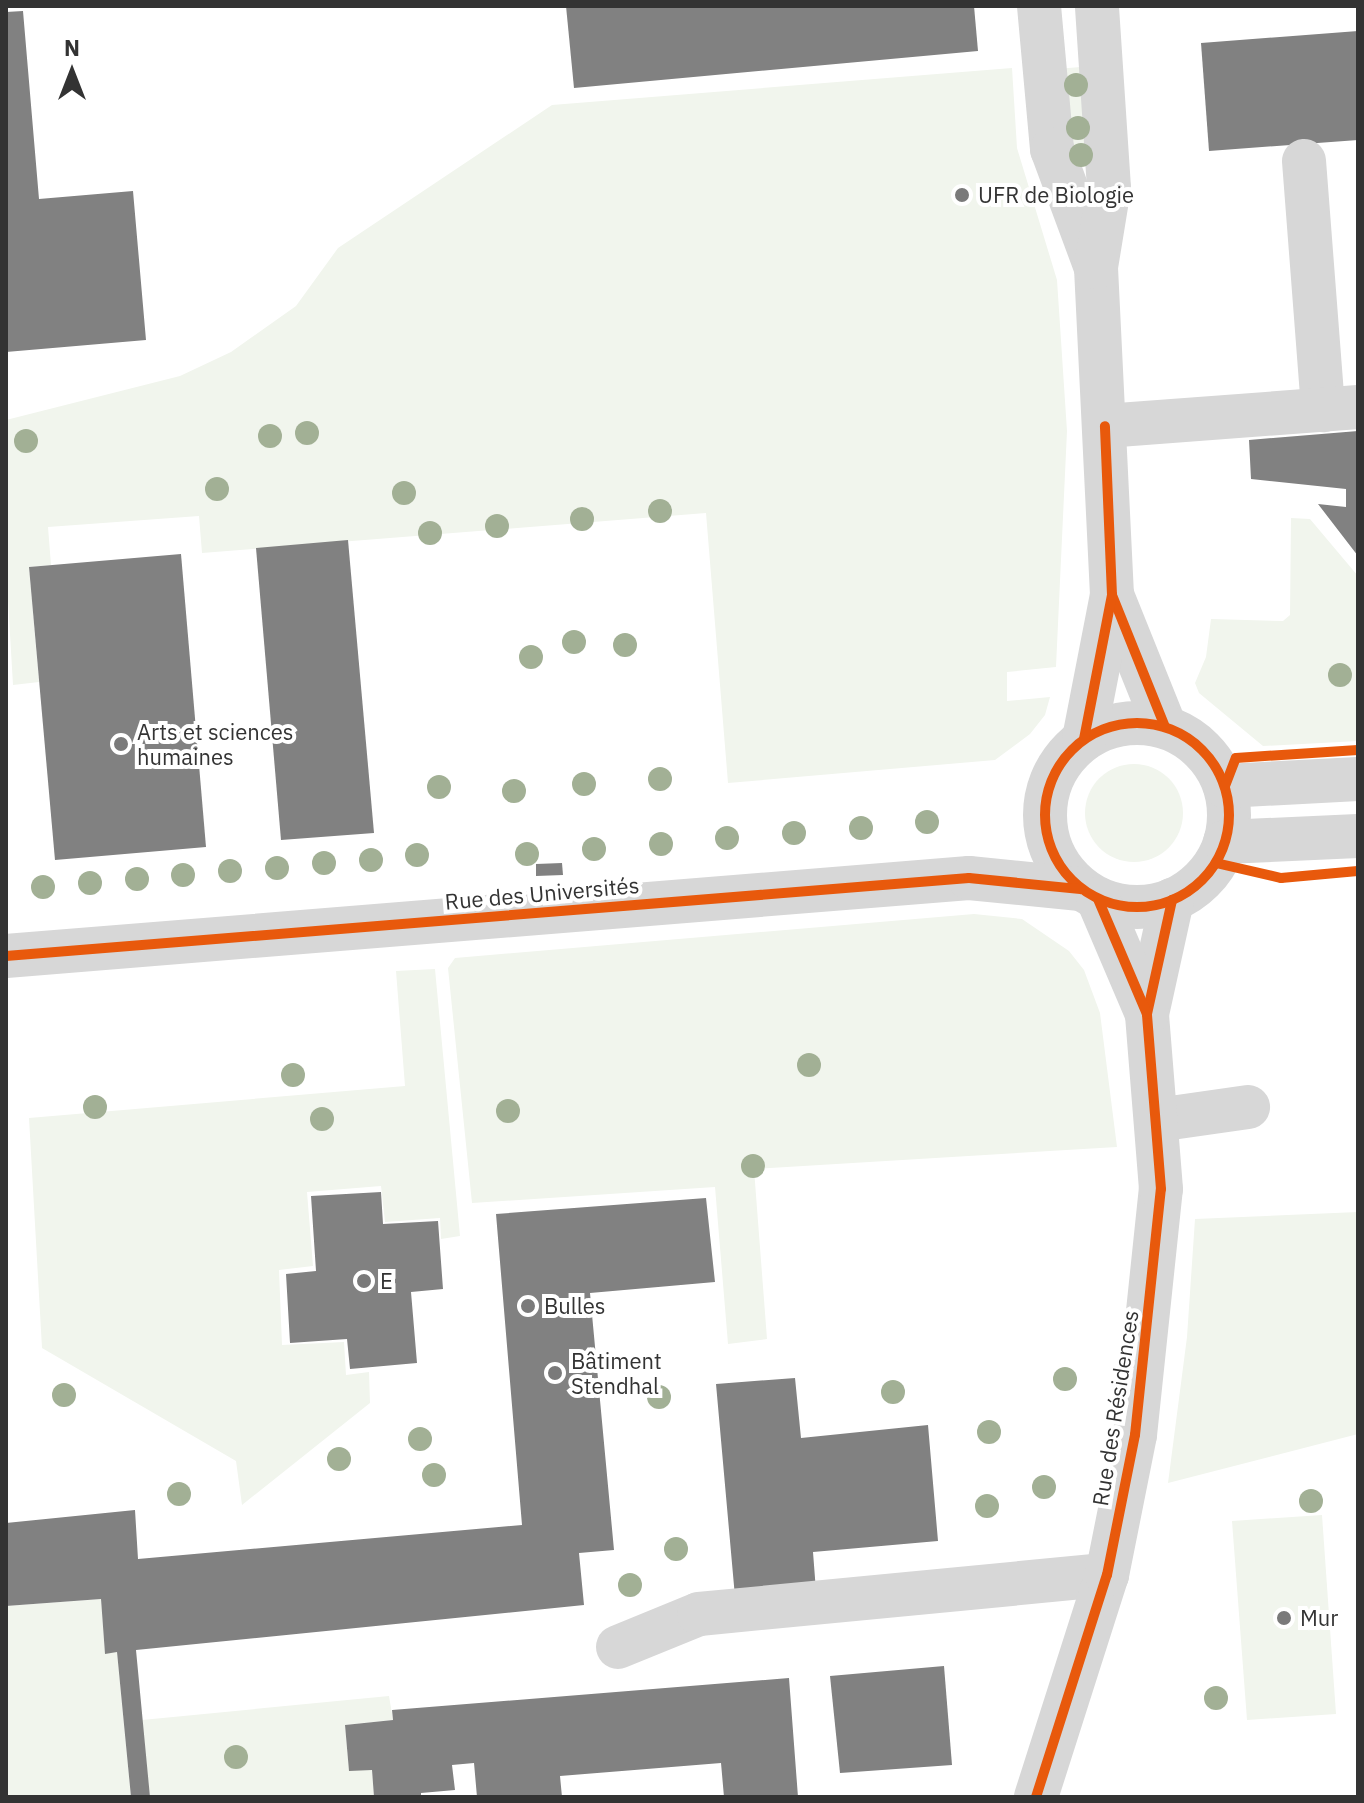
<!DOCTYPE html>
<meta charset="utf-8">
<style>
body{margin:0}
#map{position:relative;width:1364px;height:1803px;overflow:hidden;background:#fff;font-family:"IBM Plex Sans",sans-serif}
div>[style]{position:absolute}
.green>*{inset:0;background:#f1f5ed}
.round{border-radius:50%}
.building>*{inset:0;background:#818181}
.minor>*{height:44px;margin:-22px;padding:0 22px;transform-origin:22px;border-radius:22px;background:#d7d7d7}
.minor>.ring{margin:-22px;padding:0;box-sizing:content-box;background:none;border:44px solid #d7d7d7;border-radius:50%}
.cycleway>*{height:10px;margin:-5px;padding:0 5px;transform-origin:5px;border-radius:5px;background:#e8590c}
.cycleway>.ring{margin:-5px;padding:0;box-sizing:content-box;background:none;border:10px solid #e8590c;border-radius:50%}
.trees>*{width:24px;height:24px;margin:-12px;border-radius:50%;background:#a2b095}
.dots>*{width:22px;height:22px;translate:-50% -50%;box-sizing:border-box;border:4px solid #fff;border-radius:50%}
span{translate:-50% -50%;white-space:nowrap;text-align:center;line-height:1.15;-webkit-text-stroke:8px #fff;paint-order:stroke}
.poi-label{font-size:22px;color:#333}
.left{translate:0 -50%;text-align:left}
.street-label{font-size:22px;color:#333}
.frame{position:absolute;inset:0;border:8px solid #333;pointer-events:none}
.north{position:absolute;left:32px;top:32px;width:80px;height:80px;-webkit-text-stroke:6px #fff;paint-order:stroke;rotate:0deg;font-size:22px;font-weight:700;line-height:32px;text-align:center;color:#333}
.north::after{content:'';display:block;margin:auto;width:28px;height:36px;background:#333;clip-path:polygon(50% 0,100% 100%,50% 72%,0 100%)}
</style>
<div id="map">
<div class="green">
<div style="clip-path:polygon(1093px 66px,1086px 166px,1080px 167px,1074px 166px,1056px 69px)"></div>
<div style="clip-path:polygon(1012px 68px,1017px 148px,1057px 280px,1067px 431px,1056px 667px,1007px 672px,1007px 701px,1050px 697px,1045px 715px,1030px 734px,995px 760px,728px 783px,706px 513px,202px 553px,199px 516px,48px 527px,51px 565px,29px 567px,39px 682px,13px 685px,6px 567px,6px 420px,180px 376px,231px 352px,296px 306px,338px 248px,552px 105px)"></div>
<div style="clip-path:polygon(1291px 518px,1310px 519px,1358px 576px,1358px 741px,1263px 746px,1199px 693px,1195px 683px,1206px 657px,1211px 619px,1283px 621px,1290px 615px)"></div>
<div class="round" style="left:1085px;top:764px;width:98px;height:98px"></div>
<div style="clip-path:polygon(974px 914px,1022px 919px,1069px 951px,1084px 970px,1100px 1013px,1117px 1147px,754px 1169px,767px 1339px,728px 1344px,715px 1187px,472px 1203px,448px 968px,455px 958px)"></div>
<div style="clip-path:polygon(435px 969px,460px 1236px,441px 1239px,440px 1218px,385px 1222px,381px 1186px,307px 1192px,313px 1266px,279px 1270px,282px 1345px,344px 1342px,346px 1375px,369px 1372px,370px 1403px,242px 1505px,236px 1461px,42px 1348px,29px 1118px,405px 1086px,396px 971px)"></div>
<div style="clip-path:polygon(1358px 1212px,1358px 1434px,1168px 1483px,1187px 1337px,1195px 1219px)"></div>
<div style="clip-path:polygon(1322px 1515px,1336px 1714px,1247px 1720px,1232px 1521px)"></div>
<div style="clip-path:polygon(101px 1599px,105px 1653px,117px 1652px,131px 1797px,6px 1797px,6px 1606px)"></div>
<div style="clip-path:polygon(389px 1696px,393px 1720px,345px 1725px,349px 1770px,372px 1770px,374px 1797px,150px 1797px,142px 1720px)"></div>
</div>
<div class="building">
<div style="clip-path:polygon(566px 6px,974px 6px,978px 51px,574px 88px)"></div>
<div style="clip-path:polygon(23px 11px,39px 199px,133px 191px,146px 340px,6px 352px,6px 12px)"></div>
<div style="clip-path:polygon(1358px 31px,1358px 140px,1209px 151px,1201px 43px)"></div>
<div style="clip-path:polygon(1358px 431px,1358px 556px,1318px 504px,1346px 507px,1346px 489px,1251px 479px,1249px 440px)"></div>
<div style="clip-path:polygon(348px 540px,374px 833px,281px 840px,256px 548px)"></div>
<div style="clip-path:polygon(181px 554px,206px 847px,55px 860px,29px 567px)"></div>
<div style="clip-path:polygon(562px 863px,563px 875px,536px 876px,536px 864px)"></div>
<div style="clip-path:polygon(381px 1192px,383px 1224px,438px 1221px,443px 1289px,411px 1292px,417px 1363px,350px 1369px,347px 1339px,290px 1343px,286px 1274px,316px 1271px,311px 1196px)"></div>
<div style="clip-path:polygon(706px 1198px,715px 1282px,590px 1293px,614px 1550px,579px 1553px,584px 1605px,136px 1650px,150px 1797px,131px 1797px,117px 1652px,105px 1654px,101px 1599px,6px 1606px,6px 1523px,135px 1510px,138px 1559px,522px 1525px,496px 1214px)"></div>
<div style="clip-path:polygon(795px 1378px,801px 1438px,928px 1425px,938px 1541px,813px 1552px,816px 1591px,735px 1597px,716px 1384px)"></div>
<div style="clip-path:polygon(944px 1666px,952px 1765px,840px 1773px,830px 1676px)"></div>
<div style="clip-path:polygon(789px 1678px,798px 1797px,724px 1797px,721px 1763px,560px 1776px,562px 1797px,477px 1797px,474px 1763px,452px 1765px,455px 1790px,421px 1793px,421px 1797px,374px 1797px,372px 1770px,349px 1771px,345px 1725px,393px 1720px,392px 1710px)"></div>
</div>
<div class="minor">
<div style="left:1039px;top:6px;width:144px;rotate:84.8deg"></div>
<div style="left:1052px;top:149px;width:124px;rotate:69.7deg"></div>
<div style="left:1304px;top:161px;width:250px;rotate:85.6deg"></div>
<div style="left:1105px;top:426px;width:254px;rotate:-4.3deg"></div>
<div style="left:1112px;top:595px;width:142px;rotate:68.1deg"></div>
<div class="ring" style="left:1045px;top:723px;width:140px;height:140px"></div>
<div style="left:1084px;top:739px;width:147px;rotate:-79deg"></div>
<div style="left:1112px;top:595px;width:328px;rotate:-92.8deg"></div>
<div style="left:1096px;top:267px;width:80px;rotate:-80.7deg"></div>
<div style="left:1109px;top:188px;width:182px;rotate:-93.8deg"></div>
<div style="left:1225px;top:786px;width:133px;rotate:-3deg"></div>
<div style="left:1225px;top:842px;width:133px;rotate:-2.6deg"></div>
<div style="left:6px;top:956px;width:966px;rotate:-4.63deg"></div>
<div style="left:969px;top:878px;width:112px;rotate:5.7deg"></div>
<div style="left:1147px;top:1014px;width:117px;rotate:-77.6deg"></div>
<div style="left:1157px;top:1120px;width:92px;rotate:-8.1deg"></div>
<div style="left:618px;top:1647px;width:87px;rotate:-22.2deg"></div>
<div style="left:699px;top:1614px;width:410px;rotate:-5.5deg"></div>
<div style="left:1036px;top:1797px;width:233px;rotate:-72.3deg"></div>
<div style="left:1107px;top:1575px;width:143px;rotate:-78.7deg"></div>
<div style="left:1135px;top:1435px;width:247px;rotate:-84deg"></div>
<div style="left:1161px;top:1189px;width:176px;rotate:-94.6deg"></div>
<div style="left:1147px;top:1014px;width:125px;rotate:-113.1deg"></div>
</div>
<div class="cycleway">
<div style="left:1112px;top:595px;width:142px;rotate:68.1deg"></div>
<div class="ring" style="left:1045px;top:723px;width:174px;height:174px"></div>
<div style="left:1084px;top:739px;width:147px;rotate:-79deg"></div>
<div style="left:1112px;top:595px;width:169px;rotate:-92.4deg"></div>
<div style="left:1225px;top:786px;width:30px;rotate:-69deg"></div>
<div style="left:1236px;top:758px;width:122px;rotate:-3.8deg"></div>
<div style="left:1216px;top:863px;width:67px;rotate:13deg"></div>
<div style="left:1281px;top:878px;width:77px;rotate:-5.2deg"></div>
<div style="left:6px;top:956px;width:966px;rotate:-4.63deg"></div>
<div style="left:969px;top:878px;width:112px;rotate:5.7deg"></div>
<div style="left:1147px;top:1014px;width:117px;rotate:-77.6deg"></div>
<div style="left:1036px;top:1797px;width:233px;rotate:-72.3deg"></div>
<div style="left:1107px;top:1575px;width:143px;rotate:-78.7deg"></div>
<div style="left:1135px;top:1435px;width:247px;rotate:-84deg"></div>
<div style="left:1161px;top:1189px;width:176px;rotate:-94.6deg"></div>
<div style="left:1147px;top:1014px;width:125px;rotate:-113.1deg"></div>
</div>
<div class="trees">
<div style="left:1076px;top:85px"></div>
<div style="left:1078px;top:128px"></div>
<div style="left:1081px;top:155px"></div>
<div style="left:307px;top:433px"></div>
<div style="left:270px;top:436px"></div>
<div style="left:26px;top:441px"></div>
<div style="left:217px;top:489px"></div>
<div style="left:404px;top:493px"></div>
<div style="left:660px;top:511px"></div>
<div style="left:582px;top:519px"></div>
<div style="left:497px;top:526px"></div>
<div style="left:430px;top:533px"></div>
<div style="left:574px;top:642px"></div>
<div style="left:625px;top:645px"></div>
<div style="left:531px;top:657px"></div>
<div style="left:1340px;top:675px"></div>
<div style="left:660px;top:779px"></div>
<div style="left:584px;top:784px"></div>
<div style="left:439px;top:787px"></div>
<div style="left:514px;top:791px"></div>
<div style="left:927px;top:822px"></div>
<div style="left:861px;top:828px"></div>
<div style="left:794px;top:833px"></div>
<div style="left:727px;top:838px"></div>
<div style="left:661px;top:844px"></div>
<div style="left:594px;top:849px"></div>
<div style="left:527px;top:854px"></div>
<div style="left:417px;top:855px"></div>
<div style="left:371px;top:860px"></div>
<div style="left:324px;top:863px"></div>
<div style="left:277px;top:868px"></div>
<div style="left:230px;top:871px"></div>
<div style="left:183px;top:875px"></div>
<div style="left:137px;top:879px"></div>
<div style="left:90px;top:883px"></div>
<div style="left:43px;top:887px"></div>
<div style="left:809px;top:1065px"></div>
<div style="left:293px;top:1075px"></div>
<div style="left:95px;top:1107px"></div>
<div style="left:508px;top:1111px"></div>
<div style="left:322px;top:1119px"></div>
<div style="left:753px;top:1166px"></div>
<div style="left:1065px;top:1379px"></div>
<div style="left:893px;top:1392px"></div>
<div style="left:64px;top:1395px"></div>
<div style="left:659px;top:1397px"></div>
<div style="left:989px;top:1432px"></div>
<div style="left:420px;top:1439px"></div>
<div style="left:339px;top:1459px"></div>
<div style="left:434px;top:1475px"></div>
<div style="left:1044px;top:1487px"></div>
<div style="left:179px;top:1494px"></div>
<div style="left:1311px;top:1501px"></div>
<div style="left:987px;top:1506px"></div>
<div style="left:676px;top:1549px"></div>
<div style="left:630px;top:1585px"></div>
<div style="left:1216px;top:1698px"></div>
<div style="left:236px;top:1757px"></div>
</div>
<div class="dots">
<div style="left:962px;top:195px;background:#7a7a7a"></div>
<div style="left:121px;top:744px;background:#7a7a7a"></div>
<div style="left:364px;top:1281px;background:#7a7a7a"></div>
<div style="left:528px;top:1306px;background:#7a7a7a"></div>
<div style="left:555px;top:1373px;background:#7a7a7a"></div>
<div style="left:1284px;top:1618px;background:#7a7a7a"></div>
</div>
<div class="poi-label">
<span class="left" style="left:978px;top:195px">UFR de Biologie</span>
<span class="left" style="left:137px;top:744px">Arts et sciences<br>humaines</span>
<span class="left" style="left:380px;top:1281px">E</span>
<span class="left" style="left:544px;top:1306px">Bulles</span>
<span class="left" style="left:571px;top:1373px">Bâtiment<br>Stendhal</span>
<span class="left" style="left:1300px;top:1618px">Mur</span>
</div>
<div class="street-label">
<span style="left:542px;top:893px;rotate:-5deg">Rue des Universités</span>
<span style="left:1115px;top:1408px;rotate:-81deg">Rue des Résidences</span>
</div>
<div class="frame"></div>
<div class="north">N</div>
</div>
